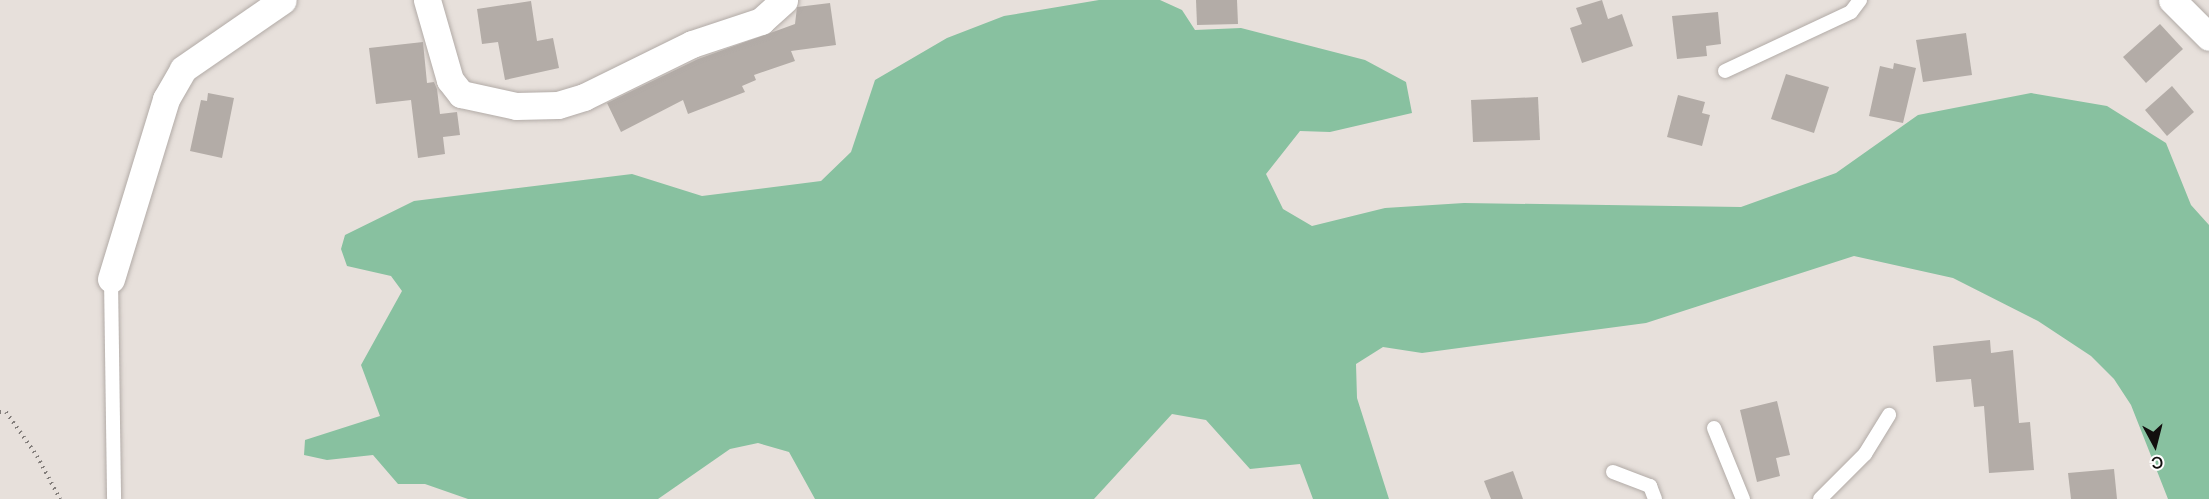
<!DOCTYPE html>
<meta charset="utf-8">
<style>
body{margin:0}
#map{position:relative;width:2209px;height:499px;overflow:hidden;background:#e7e0db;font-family:Manrope,sans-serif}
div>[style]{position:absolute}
.green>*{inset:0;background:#88c1a0}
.building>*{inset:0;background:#b3aca7}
.path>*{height:4px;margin-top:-2px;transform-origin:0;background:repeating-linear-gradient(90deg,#827d7a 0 1.5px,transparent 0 6px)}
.roads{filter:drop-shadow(0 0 2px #b2aba7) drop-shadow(0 0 2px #b2aba7)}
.service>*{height:14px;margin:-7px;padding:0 7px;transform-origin:7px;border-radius:7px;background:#fff}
.minor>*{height:27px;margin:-13.5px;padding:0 13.5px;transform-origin:13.5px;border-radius:13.5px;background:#fff}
span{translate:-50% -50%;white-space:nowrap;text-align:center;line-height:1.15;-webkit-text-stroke:6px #fff;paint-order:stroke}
.north{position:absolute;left:2125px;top:415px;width:60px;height:60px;-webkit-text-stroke:4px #fff;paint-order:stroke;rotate:173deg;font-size:16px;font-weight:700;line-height:24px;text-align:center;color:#120f0e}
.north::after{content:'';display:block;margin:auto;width:21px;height:27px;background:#120f0e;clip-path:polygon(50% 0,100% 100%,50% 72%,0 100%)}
</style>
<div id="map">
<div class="green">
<div style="clip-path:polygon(1099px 0,1160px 0,1182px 10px,1195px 30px,1241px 28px,1365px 60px,1406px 82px,1412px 113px,1330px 132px,1300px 131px,1266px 174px,1283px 209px,1312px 226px,1385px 208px,1464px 203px,1741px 207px,1836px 173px,1918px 115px,2031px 93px,2107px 106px,2166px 143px,2191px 205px,2209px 225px,2209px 499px,2168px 499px,2131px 405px,2114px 379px,2091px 356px,2038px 321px,1953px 278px,1854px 256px,1646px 323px,1422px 353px,1383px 347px,1356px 364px,1357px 398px,1389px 499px,1313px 499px,1300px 464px,1250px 469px,1206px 420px,1172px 414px,1094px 499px,815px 499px,789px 452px,758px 443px,730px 449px,658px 499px,468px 499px,425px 484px,398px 484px,373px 455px,327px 460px,304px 455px,305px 440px,380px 416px,361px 365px,402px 291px,391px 276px,347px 266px,341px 249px,345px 235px,414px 201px,632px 174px,702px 196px,821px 181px,851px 152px,875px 80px,947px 38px,1004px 16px)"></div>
</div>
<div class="building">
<div style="clip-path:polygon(1196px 0,1237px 0,1238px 24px,1197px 25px)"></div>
<div style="clip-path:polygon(1602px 0,1608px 19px,1622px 14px,1633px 46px,1582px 63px,1570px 28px,1582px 24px,1576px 8px)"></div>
<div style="clip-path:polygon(531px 1px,537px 41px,553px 38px,559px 68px,505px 80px,498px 42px,482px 44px,477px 9px)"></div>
<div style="clip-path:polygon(830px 3px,836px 45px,791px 51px,795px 61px,754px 75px,756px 80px,742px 86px,745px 92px,688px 114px,683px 100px,621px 132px,607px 103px,698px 59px,795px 24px,797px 7px)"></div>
<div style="clip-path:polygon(1718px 12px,1721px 44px,1706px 46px,1707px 56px,1677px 59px,1672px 16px)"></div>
<div style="clip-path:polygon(2160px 24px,2183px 49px,2146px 83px,2123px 57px)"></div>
<div style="clip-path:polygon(1966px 33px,1972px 75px,1923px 82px,1916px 40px)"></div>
<div style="clip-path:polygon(423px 42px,427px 83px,434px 82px,437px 89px,440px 114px,457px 112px,460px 135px,443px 137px,445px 154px,418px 158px,411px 100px,376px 104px,369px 48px)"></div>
<div style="clip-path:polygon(1894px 63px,1916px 68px,1903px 123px,1869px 116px,1880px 66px,1893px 69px)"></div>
<div style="clip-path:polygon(1786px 74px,1829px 87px,1814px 133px,1771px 119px)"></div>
<div style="clip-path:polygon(2172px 86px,2194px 112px,2167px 136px,2145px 110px)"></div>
<div style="clip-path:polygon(208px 93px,234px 98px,222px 158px,190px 151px,201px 100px,207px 101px)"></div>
<div style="clip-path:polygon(1678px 95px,1705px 102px,1702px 113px,1710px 115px,1702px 146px,1667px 137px)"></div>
<div style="clip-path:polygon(1538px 97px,1540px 140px,1473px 142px,1471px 100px)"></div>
<div style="clip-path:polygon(1990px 340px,1991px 353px,2013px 350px,2019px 423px,2030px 422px,2034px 470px,1989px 473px,1984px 406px,1974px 407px,1971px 379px,1936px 382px,1933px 346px)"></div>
<div style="clip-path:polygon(1777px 401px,1790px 455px,1776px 458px,1780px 476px,1757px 482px,1740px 410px)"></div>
<div style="clip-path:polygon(2114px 469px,2117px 499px,2071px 499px,2068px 473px)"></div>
<div style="clip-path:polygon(1513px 471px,1523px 499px,1491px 499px,1484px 481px)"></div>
</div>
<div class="path">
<div style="left:0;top:412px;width:6px"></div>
<div style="left:6px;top:412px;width:54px;rotate:54.8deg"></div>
<div style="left:37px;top:456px;width:49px;rotate:61.9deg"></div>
</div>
<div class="roads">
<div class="service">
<div style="left:1725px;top:71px;width:139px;rotate:-25.1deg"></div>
<div style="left:1851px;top:12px;width:15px;rotate:-53deg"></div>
<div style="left:111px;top:279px;width:220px;rotate:89.2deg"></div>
<div style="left:1714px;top:428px;width:77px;rotate:67.8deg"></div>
<div style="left:1613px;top:472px;width:40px;rotate:21deg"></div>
<div style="left:1650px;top:486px;width:14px;rotate:69deg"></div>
<div style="left:1820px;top:499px;width:64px;rotate:-45deg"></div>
<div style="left:1865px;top:454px;width:46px;rotate:-58.4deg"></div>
</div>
<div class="minor">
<div style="left:427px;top:0;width:83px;rotate:74deg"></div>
<div style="left:450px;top:80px;width:18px;rotate:52deg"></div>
<div style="left:461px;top:94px;width:56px;rotate:12.3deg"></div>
<div style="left:516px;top:106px;width:42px;rotate:-1.4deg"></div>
<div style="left:558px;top:105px;width:27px;rotate:-17deg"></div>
<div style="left:584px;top:97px;width:120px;rotate:-26.1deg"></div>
<div style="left:692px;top:44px;width:73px;rotate:-18.4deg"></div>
<div style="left:761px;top:21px;width:31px;rotate:-42deg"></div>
<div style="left:2172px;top:0;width:52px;rotate:45deg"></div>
<div style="left:111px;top:279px;width:188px;rotate:-73deg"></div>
<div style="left:166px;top:99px;width:34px;rotate:-60deg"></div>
<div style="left:183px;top:69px;width:121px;rotate:-34.6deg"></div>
</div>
</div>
<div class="north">С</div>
</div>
